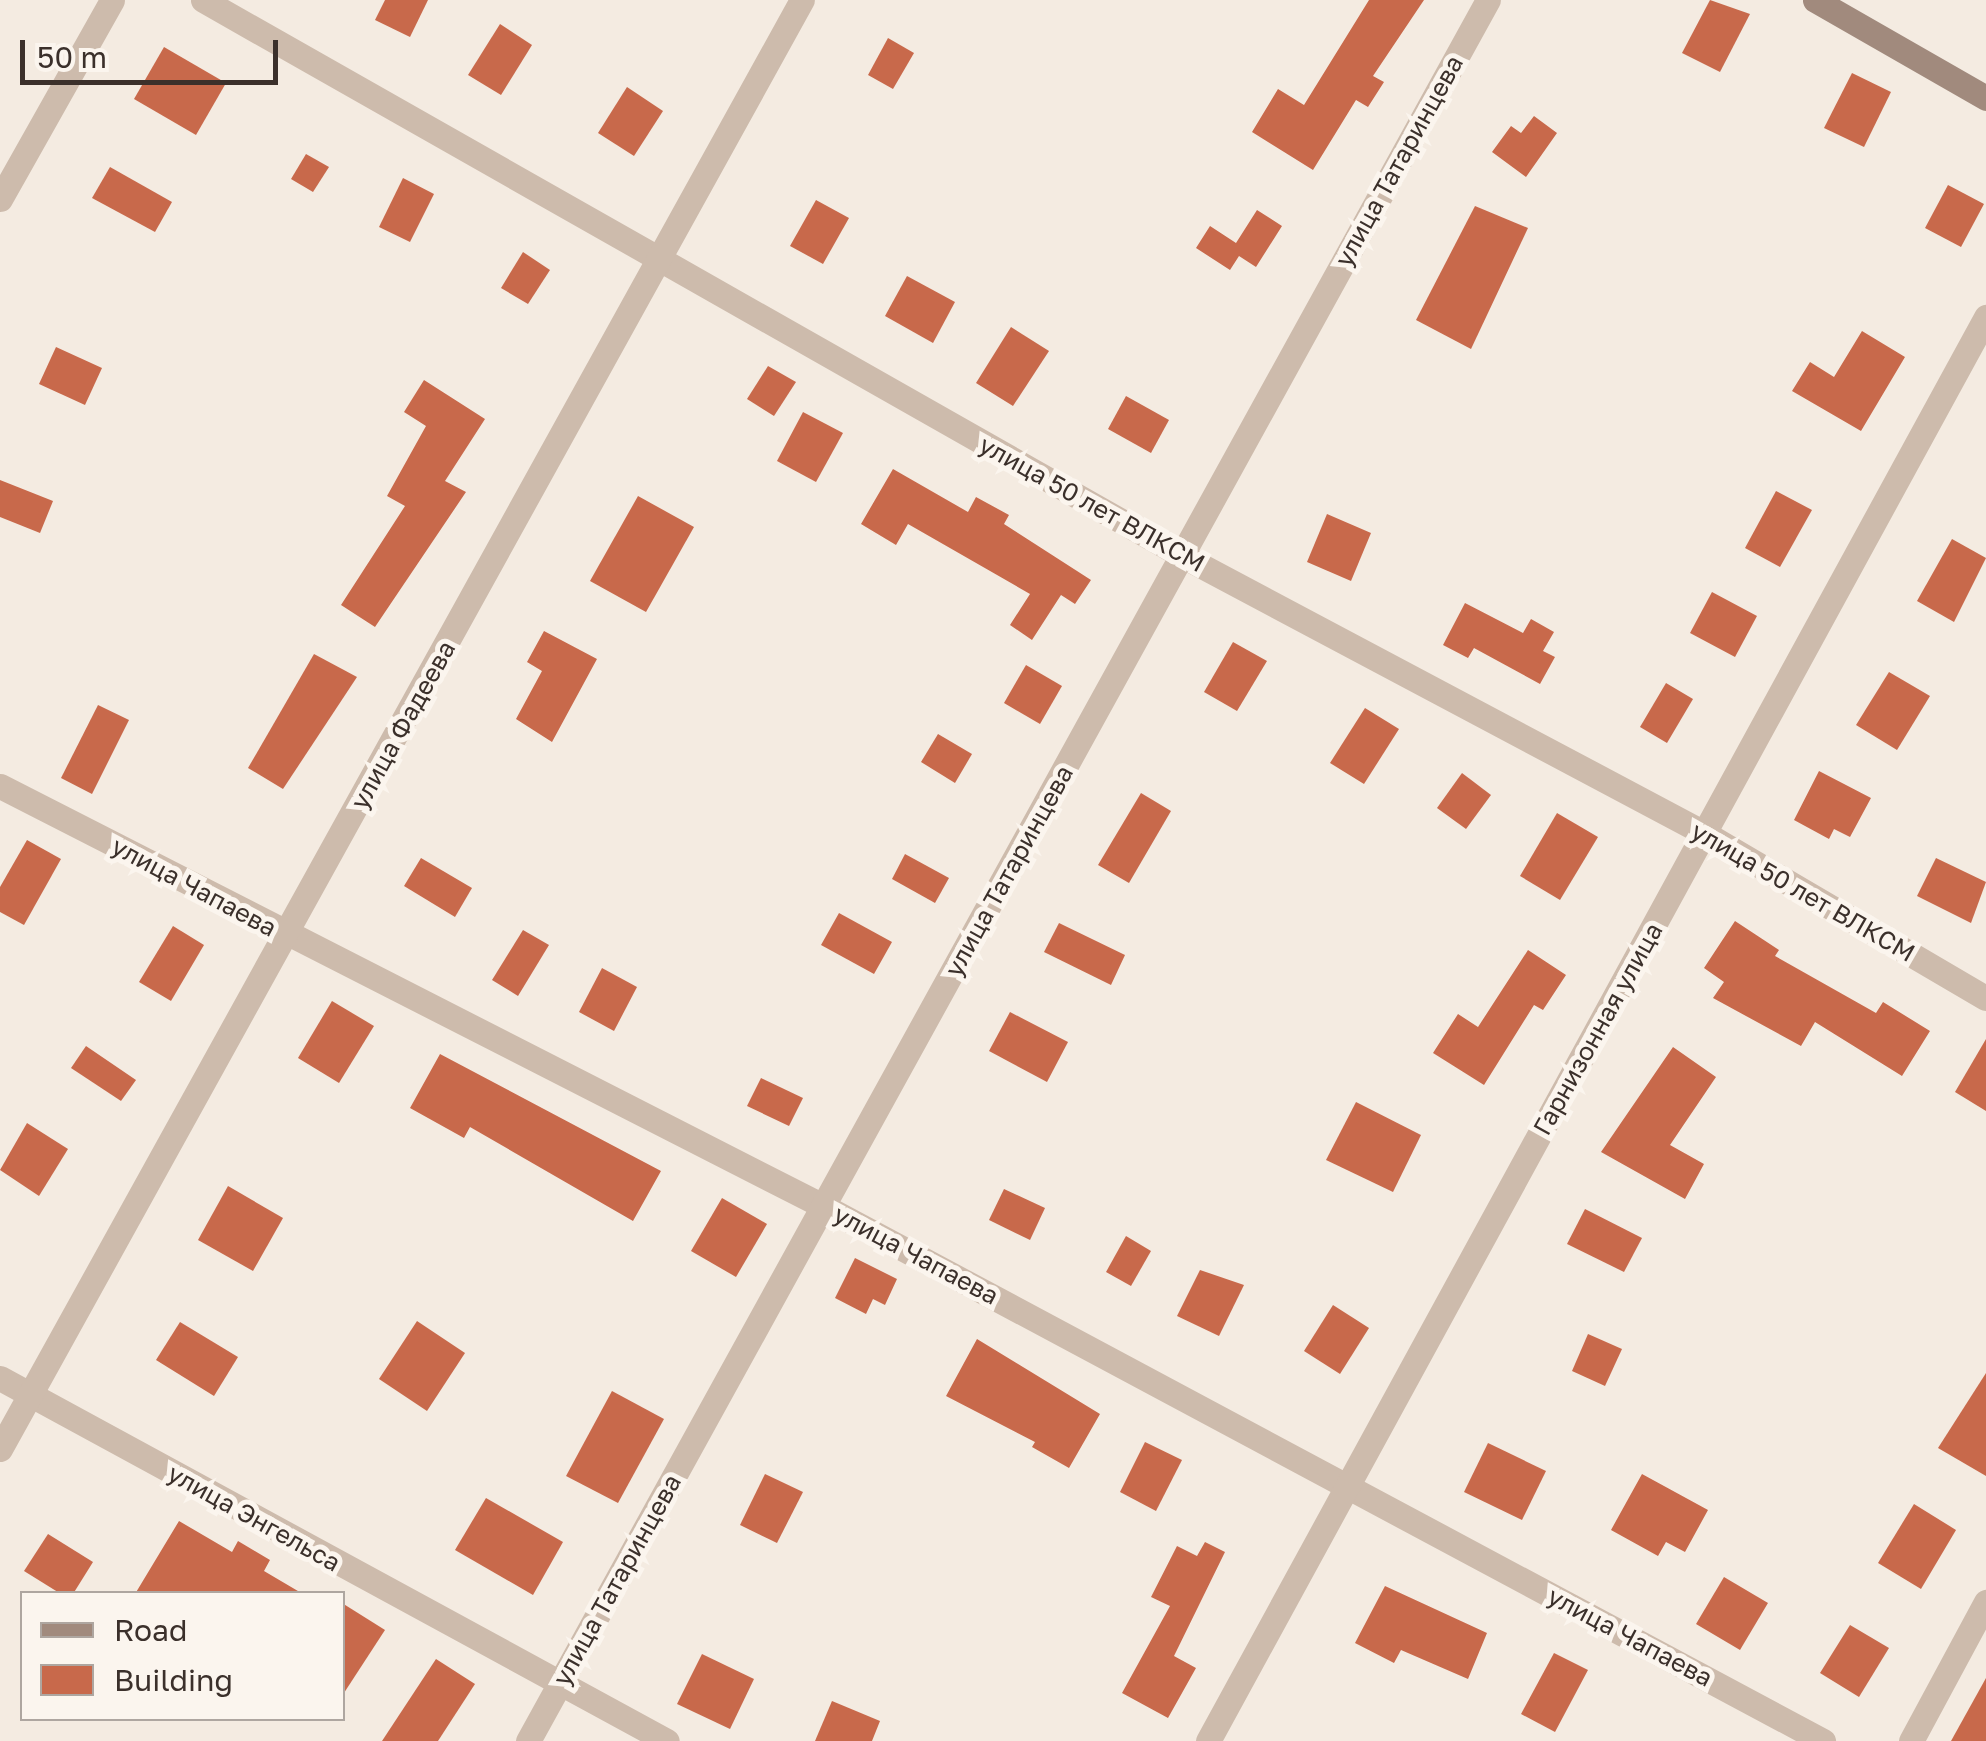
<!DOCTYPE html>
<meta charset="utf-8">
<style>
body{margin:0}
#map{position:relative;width:1986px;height:1741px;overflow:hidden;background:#f4ebe1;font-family:"Golos Text",sans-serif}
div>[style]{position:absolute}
.building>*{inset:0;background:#c8694b}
.street>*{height:25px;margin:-12.5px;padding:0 12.5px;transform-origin:12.5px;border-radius:12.5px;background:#cdbbac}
.secondary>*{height:25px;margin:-12.5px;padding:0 12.5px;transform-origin:12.5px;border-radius:12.5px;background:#a18a7d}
span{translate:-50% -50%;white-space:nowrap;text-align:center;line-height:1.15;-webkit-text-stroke:10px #fbf5ee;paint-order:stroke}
.street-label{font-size:25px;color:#3b302b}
.legend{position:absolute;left:20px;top:1591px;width:325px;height:130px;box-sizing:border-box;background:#fbf5ee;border:2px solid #aea6a0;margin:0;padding:12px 18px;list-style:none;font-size:30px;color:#3b302b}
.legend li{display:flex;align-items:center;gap:20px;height:50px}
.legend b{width:50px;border:2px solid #aea6a0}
.scale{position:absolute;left:20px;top:40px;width:258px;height:45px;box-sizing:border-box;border:5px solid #3b302b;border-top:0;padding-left:12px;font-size:30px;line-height:35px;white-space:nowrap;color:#3b302b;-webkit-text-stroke:8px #fbf5ee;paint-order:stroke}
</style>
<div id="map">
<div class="building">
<div style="clip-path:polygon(385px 0,428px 0,410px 37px,375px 20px)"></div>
<div style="clip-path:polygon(1369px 0,1424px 0,1373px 76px,1384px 82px,1368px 107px,1356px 100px,1313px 170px,1252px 132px,1278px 89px,1304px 105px)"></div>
<div style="clip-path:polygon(1710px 0,1750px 14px,1720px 72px,1682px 53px)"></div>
<div style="clip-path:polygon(500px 24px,532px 45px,501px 95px,468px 75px)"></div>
<div style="clip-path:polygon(888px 38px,914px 53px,893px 89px,868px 75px)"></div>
<div style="clip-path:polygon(164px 47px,226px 83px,196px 135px,134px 99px)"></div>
<div style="clip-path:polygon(1852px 73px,1891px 92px,1864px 147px,1824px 128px)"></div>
<div style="clip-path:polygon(627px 87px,663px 111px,634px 156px,598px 133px)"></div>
<div style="clip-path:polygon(1534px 116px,1557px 133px,1526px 177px,1492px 152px,1511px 126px,1521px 133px)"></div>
<div style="clip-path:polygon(306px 154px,329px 167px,313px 192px,291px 179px)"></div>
<div style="clip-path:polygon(110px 167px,172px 202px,155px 232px,92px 198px)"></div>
<div style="clip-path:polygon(403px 178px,434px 194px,410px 242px,379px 227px)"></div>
<div style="clip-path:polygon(1948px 185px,1984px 204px,1961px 247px,1925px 228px)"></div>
<div style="clip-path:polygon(816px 200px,849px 218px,823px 264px,790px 246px)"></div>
<div style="clip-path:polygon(1475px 206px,1528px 228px,1471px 349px,1416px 320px)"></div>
<div style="clip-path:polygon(1257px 210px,1282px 226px,1256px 267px,1239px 256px,1230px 270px,1196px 248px,1210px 226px,1236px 243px)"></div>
<div style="clip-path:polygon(523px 252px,550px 270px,528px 304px,501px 288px)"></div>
<div style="clip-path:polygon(907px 276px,955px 302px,933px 343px,885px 316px)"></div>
<div style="clip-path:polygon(1011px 327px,1049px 351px,1013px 406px,976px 383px)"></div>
<div style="clip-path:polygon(1862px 331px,1905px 357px,1861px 431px,1792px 391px,1810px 362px,1834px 377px)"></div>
<div style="clip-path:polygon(56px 347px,102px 368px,85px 405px,39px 384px)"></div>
<div style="clip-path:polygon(768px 366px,796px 382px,774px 416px,747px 399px)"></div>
<div style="clip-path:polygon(424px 380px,485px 419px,445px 481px,466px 492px,375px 627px,341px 605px,405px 506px,387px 496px,426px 426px,404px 412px)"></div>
<div style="clip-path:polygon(1126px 396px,1169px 420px,1151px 453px,1108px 429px)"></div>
<div style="clip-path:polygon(803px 412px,843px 433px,816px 482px,777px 461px)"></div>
<div style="clip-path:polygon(893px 469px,968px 512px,976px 497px,1009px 515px,1004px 524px,1091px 580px,1075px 604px,1061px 595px,1032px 640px,1010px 625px,1030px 594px,908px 524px,896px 545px,861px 524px)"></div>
<div style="clip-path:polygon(0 480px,53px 501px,40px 533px,0 517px)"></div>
<div style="clip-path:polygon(1776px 491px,1812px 510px,1780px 567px,1745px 548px)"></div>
<div style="clip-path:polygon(638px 496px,694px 527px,646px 612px,590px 581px)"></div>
<div style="clip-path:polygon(1327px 514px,1371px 533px,1351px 581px,1307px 562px)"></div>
<div style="clip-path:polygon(1952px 539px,1986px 558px,1954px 622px,1917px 601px)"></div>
<div style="clip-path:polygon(1712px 592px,1757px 616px,1735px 657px,1690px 633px)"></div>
<div style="clip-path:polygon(1465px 603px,1523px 633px,1531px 619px,1554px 632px,1543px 651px,1555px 657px,1540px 684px,1474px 648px,1468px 658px,1443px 645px)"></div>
<div style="clip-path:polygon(544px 631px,597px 659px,552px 742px,516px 719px,542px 671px,527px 662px)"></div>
<div style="clip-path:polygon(1233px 642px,1267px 661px,1237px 711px,1204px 692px)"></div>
<div style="clip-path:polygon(314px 654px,357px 677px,283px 789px,248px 768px)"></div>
<div style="clip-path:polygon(1026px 665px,1062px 686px,1040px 724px,1004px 703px)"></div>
<div style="clip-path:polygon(1889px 672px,1930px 696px,1897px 750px,1856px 725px)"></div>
<div style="clip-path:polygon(1666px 683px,1693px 699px,1667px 743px,1640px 727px)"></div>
<div style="clip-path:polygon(98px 705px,129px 720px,92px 794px,61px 778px)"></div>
<div style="clip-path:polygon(1365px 708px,1399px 729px,1364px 784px,1330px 763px)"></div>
<div style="clip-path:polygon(938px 734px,972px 754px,955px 783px,921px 762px)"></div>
<div style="clip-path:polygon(1819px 771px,1871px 798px,1850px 837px,1834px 829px,1829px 839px,1794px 820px)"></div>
<div style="clip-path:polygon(1462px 773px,1491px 795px,1466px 829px,1437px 808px)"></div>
<div style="clip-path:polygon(1141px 793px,1171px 811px,1129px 883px,1098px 865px)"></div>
<div style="clip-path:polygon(1557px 813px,1598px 837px,1560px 900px,1520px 876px)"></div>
<div style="clip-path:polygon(27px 840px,61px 859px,24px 925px,0 912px,0 887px)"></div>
<div style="clip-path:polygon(905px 854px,949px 878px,935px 903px,892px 879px)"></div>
<div style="clip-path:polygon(421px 858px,472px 888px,455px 917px,404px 886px)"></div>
<div style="clip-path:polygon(1936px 858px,1986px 882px,1971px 923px,1917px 896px)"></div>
<div style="clip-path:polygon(839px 913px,892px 942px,874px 974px,821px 945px)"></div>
<div style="clip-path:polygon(1735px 921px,1779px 950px,1775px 956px,1876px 1013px,1883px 1002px,1930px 1031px,1902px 1076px,1815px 1022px,1801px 1046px,1713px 998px,1724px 982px,1704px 968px)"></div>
<div style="clip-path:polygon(1059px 923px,1125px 955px,1111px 985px,1044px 952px)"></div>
<div style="clip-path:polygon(173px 926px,204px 945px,171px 1001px,139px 982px)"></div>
<div style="clip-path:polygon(523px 930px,549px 945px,518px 996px,492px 980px)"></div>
<div style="clip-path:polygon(1528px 950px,1566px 975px,1543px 1010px,1534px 1005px,1484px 1085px,1433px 1053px,1458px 1014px,1478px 1027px)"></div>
<div style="clip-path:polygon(602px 968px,637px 987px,614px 1031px,579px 1012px)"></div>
<div style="clip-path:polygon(332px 1001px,374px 1026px,339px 1083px,298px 1058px)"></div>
<div style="clip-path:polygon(1010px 1012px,1068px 1042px,1047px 1082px,989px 1051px)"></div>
<div style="clip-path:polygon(1986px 1039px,1986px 1111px,1955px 1092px)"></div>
<div style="clip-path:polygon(86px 1046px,136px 1080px,121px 1101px,71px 1068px)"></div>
<div style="clip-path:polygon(1673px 1047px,1716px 1077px,1670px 1145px,1704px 1164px,1685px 1199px,1601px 1152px)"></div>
<div style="clip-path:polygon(440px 1054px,661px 1171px,633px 1221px,470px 1127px,464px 1138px,410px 1108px)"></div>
<div style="clip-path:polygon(761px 1078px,803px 1098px,789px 1126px,747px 1106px)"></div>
<div style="clip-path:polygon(1356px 1102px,1421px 1135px,1393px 1192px,1326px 1160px)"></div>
<div style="clip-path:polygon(27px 1123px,68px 1149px,39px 1196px,0 1170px)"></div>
<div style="clip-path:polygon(228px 1186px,283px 1218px,253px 1271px,198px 1240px)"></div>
<div style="clip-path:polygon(1004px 1189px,1045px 1208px,1030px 1240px,989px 1220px)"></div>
<div style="clip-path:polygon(722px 1198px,767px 1224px,736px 1277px,691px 1251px)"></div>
<div style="clip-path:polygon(1585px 1209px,1642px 1238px,1624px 1272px,1567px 1244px)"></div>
<div style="clip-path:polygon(1126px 1236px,1151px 1251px,1131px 1286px,1106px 1272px)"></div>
<div style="clip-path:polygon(855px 1258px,897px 1279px,885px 1305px,873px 1299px,866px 1314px,835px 1298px)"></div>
<div style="clip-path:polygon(1200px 1270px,1244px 1285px,1219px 1336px,1177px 1316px)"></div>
<div style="clip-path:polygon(1333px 1305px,1369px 1328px,1340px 1374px,1304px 1351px)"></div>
<div style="clip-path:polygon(417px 1321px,465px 1353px,427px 1411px,379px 1379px)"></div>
<div style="clip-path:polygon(180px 1322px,238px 1357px,214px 1396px,156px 1360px)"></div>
<div style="clip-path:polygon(1588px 1334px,1622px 1349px,1605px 1386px,1572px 1371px)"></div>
<div style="clip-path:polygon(977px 1339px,1100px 1414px,1069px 1468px,1032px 1447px,1035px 1442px,946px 1396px)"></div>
<div style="clip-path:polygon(1986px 1373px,1986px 1476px,1938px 1448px)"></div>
<div style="clip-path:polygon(612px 1391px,664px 1419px,618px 1503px,566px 1476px)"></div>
<div style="clip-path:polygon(1145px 1442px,1182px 1460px,1156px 1511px,1120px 1492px)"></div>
<div style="clip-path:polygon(1488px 1443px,1546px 1471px,1522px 1520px,1464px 1492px)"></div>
<div style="clip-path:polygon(765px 1474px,803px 1492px,777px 1543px,740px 1525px)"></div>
<div style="clip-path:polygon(1642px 1474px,1708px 1510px,1685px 1552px,1666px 1542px,1658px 1556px,1611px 1530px)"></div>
<div style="clip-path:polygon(486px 1498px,563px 1542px,533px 1595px,455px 1550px)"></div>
<div style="clip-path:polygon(1914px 1504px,1956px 1530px,1921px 1589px,1878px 1563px)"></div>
<div style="clip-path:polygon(179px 1521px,232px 1552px,238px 1541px,270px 1560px,264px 1571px,303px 1594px,135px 1594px)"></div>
<div style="clip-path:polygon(48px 1534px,93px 1562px,73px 1594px,61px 1594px,24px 1571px)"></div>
<div style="clip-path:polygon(1205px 1542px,1225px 1552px,1174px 1656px,1196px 1668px,1168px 1718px,1122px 1693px,1170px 1606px,1151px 1597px,1177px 1546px,1197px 1556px)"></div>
<div style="clip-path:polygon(1724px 1577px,1768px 1603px,1740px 1650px,1696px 1624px)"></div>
<div style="clip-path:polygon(1385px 1586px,1487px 1633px,1468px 1679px,1401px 1650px,1394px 1663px,1355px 1643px)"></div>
<div style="clip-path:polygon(342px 1603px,385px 1630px,342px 1696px)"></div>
<div style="clip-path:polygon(1850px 1625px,1889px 1648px,1859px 1697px,1820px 1673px)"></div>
<div style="clip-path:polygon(1554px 1653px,1588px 1670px,1555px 1732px,1521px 1714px)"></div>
<div style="clip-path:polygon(702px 1654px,754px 1679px,730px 1729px,677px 1704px)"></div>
<div style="clip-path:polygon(436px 1659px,475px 1684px,438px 1741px,382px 1741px)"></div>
<div style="clip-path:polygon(1986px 1678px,1986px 1741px,1951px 1741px)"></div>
<div style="clip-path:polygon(832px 1701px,880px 1721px,872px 1741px,815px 1741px)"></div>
</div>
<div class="street">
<div style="left:203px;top:0;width:1125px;rotate:29.57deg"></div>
<div style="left:1181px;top:555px;width:595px;rotate:27.99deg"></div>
<div style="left:1706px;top:834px;width:324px;rotate:30.4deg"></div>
<div style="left:0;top:199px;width:228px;rotate:-60.6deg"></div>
<div style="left:0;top:786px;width:926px;rotate:27.04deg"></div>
<div style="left:825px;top:1207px;width:1132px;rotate:28.15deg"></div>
<div style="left:0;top:1378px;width:759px;rotate:28.56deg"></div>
<div style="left:0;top:1449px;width:1656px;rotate:-61.04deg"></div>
<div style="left:528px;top:1741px;width:1988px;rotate:-61.13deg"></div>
<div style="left:1208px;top:1741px;width:1623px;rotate:-61.35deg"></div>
<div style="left:1911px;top:1741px;width:158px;rotate:-61.7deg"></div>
</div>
<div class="secondary">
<div style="left:1815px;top:0;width:197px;rotate:29.8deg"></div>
</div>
<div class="street-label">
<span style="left:1399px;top:161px;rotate:-61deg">улица Татаринцева</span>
<span style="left:1092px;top:504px;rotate:29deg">улица 50 лет ВЛКСМ</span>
<span style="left:403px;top:725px;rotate:-61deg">улица Фадеева</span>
<span style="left:1009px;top:871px;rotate:-61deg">улица Татаринцева</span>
<span style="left:194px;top:887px;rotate:28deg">улица Чапаева</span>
<span style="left:1803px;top:892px;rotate:30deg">улица 50 лет ВЛКСМ</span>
<span style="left:1598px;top:1029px;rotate:-61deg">Гарнизонная улица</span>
<span style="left:916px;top:1255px;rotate:28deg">улица Чапаева</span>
<span style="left:254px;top:1518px;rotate:29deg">улица Энгельса</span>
<span style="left:617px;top:1580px;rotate:-61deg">улица Татаринцева</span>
<span style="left:1630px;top:1637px;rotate:28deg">улица Чапаева</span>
</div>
<ul class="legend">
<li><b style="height:12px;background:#a18a7d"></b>Road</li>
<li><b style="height:28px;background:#c8694b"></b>Building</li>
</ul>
<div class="scale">50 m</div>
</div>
